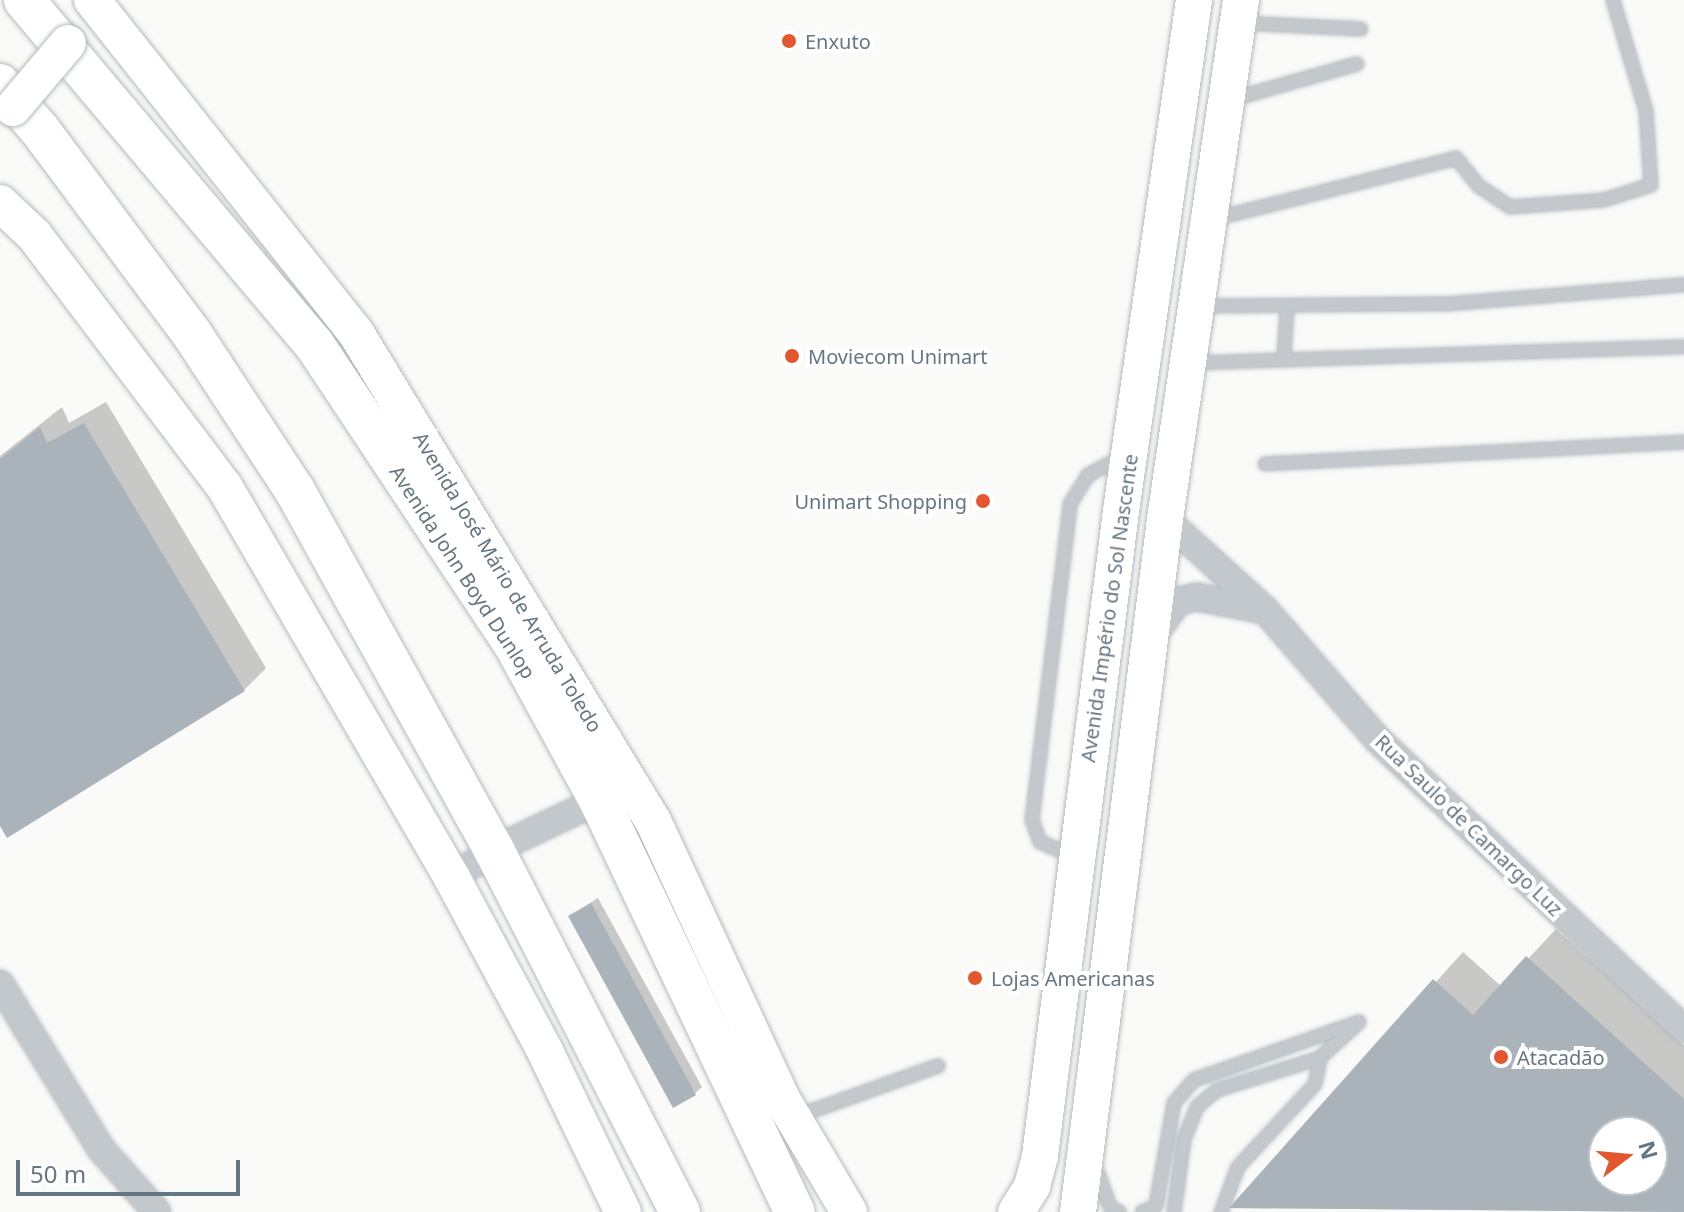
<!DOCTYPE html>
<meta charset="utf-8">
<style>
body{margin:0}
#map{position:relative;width:1684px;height:1212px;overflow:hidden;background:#fafaf8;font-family:"Noto Sans",sans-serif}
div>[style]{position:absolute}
.shadow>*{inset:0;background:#0003}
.building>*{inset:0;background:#aab3b9}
.roads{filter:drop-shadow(0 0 2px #b3babf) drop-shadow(0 0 2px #b3babf)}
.lane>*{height:12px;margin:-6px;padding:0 6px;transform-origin:6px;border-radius:6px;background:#c3c8cc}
.street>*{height:26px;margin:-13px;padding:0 13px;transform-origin:13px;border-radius:13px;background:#c3c8cc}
.secondary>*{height:36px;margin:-18px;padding:0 18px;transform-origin:18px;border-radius:18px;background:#fff}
.primary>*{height:40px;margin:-20px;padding:0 20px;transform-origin:20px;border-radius:20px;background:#fff}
.bridges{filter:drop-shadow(0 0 2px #b3babf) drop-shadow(0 0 2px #b3babf)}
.secondary-bridge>*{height:36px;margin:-18px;padding:0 18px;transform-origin:18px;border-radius:18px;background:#fff}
.dots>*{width:22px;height:22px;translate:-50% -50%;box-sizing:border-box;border:4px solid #fff;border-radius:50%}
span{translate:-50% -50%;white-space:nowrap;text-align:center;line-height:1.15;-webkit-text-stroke:8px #fff;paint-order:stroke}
.poi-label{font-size:20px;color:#657683}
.left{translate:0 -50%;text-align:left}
.right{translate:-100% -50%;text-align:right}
.street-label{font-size:20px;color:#657683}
.north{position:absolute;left:1588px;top:1116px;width:80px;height:80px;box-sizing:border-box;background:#fff;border:2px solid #c1c8cd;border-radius:50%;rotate:74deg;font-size:22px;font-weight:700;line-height:32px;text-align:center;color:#657683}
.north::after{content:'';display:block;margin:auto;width:28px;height:36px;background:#e4572e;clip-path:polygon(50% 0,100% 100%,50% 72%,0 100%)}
.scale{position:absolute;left:16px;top:1160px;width:224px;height:36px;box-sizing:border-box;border:4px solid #657683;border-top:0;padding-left:10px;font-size:24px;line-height:28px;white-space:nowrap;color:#657683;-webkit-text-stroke:6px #fff;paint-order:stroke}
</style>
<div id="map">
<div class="shadow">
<div style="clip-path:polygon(106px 402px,266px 668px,244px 690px,0 823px,0 456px,62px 407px,69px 423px)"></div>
<div style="clip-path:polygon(598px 898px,702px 1087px,695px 1093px,570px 916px)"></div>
<div style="clip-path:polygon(evenodd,1556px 929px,1684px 1045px,1684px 1212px,1232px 1208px,1463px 952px,1502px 987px,1556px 929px,1604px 1132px,1652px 1132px,1652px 1180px,1604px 1180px,1604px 1132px)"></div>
</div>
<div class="building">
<div style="clip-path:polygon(84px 423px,245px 691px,7px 838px,0 826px,0 459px,40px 427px,47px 443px)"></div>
<div style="clip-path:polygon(591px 903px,696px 1095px,673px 1108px,568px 916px)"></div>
<div style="clip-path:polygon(evenodd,1526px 956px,1684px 1099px,1684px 1212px,1229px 1208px,1433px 979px,1473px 1015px,1526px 956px,1604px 1132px,1652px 1132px,1652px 1180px,1604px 1180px,1604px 1132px)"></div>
</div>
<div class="roads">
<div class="lane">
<div style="left:1242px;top:23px;width:119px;rotate:2.9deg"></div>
<div style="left:1233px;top:99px;width:129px;rotate:-15.8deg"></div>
<div style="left:1214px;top:219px;width:250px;rotate:-14.1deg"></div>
<div style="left:1456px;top:158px;width:36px;rotate:51deg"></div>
<div style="left:1479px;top:186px;width:37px;rotate:34deg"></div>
<div style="left:1510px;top:207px;width:94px;rotate:-4.3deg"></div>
<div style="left:1604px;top:200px;width:49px;rotate:-17.7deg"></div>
<div style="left:1651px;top:185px;width:74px;rotate:-93.9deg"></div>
<div style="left:1646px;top:111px;width:116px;rotate:-106.6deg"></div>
<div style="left:1199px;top:306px;width:247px;rotate:-0.5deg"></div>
<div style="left:1446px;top:304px;width:239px;rotate:-4.6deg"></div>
<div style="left:1284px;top:359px;width:52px;rotate:-86.7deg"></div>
<div style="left:1191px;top:363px;width:493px;rotate:-1.9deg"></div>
<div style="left:1265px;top:464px;width:420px;rotate:-3deg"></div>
<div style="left:1074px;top:857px;width:37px;rotate:-156deg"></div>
<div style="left:1040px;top:842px;width:23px;rotate:-110deg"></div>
<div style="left:1032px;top:820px;width:318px;rotate:-83.1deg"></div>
<div style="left:1070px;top:504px;width:34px;rotate:-58deg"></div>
<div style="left:1088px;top:475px;width:38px;rotate:-28deg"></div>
<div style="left:798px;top:1116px;width:149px;rotate:-19.7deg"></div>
<div style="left:1096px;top:1168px;width:44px;rotate:69.9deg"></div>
<div style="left:1111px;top:1209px;width:9px;rotate:18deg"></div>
<div style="left:1142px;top:1212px;width:15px;rotate:-23deg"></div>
<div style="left:1156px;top:1206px;width:105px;rotate:-80.1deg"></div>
<div style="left:1174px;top:1103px;width:30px;rotate:-49deg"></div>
<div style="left:1194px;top:1080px;width:175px;rotate:-19.4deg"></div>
<div style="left:1359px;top:1022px;width:53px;rotate:137.3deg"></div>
<div style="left:1320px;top:1058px;width:108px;rotate:162.7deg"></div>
<div style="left:1217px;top:1090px;width:26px;rotate:140deg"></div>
<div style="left:1197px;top:1107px;width:35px;rotate:112deg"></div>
<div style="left:1184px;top:1140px;width:73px;rotate:97.9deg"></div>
<div style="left:1221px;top:1212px;width:48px;rotate:-69.3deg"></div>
<div style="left:1238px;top:1167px;width:113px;rotate:-47.1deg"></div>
<div style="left:1315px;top:1084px;width:26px;rotate:-79deg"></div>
</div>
<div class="street">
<div style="left:1165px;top:519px;width:135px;rotate:42.3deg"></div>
<div style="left:1265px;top:610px;width:171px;rotate:49deg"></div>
<div style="left:1377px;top:739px;width:422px;rotate:43.4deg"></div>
<div style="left:1153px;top:636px;width:43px;rotate:-54.5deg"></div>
<div style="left:1178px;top:601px;width:19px;rotate:-12deg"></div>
<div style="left:1197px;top:597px;width:69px;rotate:10.8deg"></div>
<div style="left:452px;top:878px;width:50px;rotate:-33.7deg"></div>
<div style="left:494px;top:850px;width:128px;rotate:-25.4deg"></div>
<div style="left:0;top:984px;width:193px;rotate:58.5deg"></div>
<div style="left:101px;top:1149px;width:84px;rotate:48.4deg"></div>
</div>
<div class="secondary">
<div style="left:92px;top:0;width:425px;rotate:51.6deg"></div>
<div style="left:356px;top:333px;width:571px;rotate:58.68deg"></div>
<div style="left:653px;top:821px;width:306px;rotate:65.1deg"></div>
<div style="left:782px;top:1099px;width:131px;rotate:59.3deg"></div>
<div style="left:0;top:203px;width:47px;rotate:43.3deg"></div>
<div style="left:34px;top:235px;width:315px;rotate:52.9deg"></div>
<div style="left:224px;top:486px;width:453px;rotate:59.8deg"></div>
<div style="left:452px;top:878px;width:196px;rotate:61.7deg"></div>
<div style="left:545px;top:1051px;width:179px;rotate:64.2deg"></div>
<div style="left:1016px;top:1212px;width:31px;rotate:-58deg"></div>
<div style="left:1032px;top:1186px;width:31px;rotate:-75deg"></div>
<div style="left:1040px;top:1156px;width:650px;rotate:-82.84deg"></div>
<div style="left:1121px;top:511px;width:516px;rotate:-81.87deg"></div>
<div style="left:1078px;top:1212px;width:698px;rotate:-82.84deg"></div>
<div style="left:1165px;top:519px;width:525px;rotate:-81.67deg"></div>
</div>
<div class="primary">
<div style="left:24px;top:0;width:450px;rotate:49.9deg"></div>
<div style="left:314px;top:344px;width:359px;rotate:56.4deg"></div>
<div style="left:513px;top:643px;width:181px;rotate:61.3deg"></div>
<div style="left:600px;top:802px;width:454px;rotate:64.6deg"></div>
<div style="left:0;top:84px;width:61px;rotate:49deg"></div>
<div style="left:40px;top:130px;width:254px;rotate:53.3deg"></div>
<div style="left:192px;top:334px;width:186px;rotate:56.7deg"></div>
<div style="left:294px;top:489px;width:413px;rotate:61deg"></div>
<div style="left:494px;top:850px;width:407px;rotate:62.8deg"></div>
</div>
</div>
<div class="bridges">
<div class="secondary-bridge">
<div style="left:13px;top:108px;width:85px;rotate:-49.8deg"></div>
</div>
</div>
<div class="dots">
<div style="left:789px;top:41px;background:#e4572e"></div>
<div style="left:792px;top:356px;background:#e4572e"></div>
<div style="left:983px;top:501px;background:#e4572e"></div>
<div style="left:975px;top:978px;background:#e4572e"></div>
<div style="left:1501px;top:1057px;background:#e4572e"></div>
</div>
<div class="poi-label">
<span class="left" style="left:805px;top:41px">Enxuto</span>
<span class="left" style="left:808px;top:356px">Moviecom Unimart</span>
<span class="right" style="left:967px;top:501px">Unimart Shopping</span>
<span class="left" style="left:991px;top:978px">Lojas Americanas</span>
<span class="left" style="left:1517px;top:1057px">Atacadão</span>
</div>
<div class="street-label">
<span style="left:463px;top:572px;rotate:57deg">Avenida John Boyd Dunlop</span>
<span style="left:508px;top:582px;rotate:59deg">Avenida José Mário de Arruda Toledo</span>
<span style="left:1109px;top:608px;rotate:-82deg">Avenida Império do Sol Nascente</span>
<span style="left:1469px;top:825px;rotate:44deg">Rua Saulo de Camargo Luz</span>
</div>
<div class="north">N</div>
<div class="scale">50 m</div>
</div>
